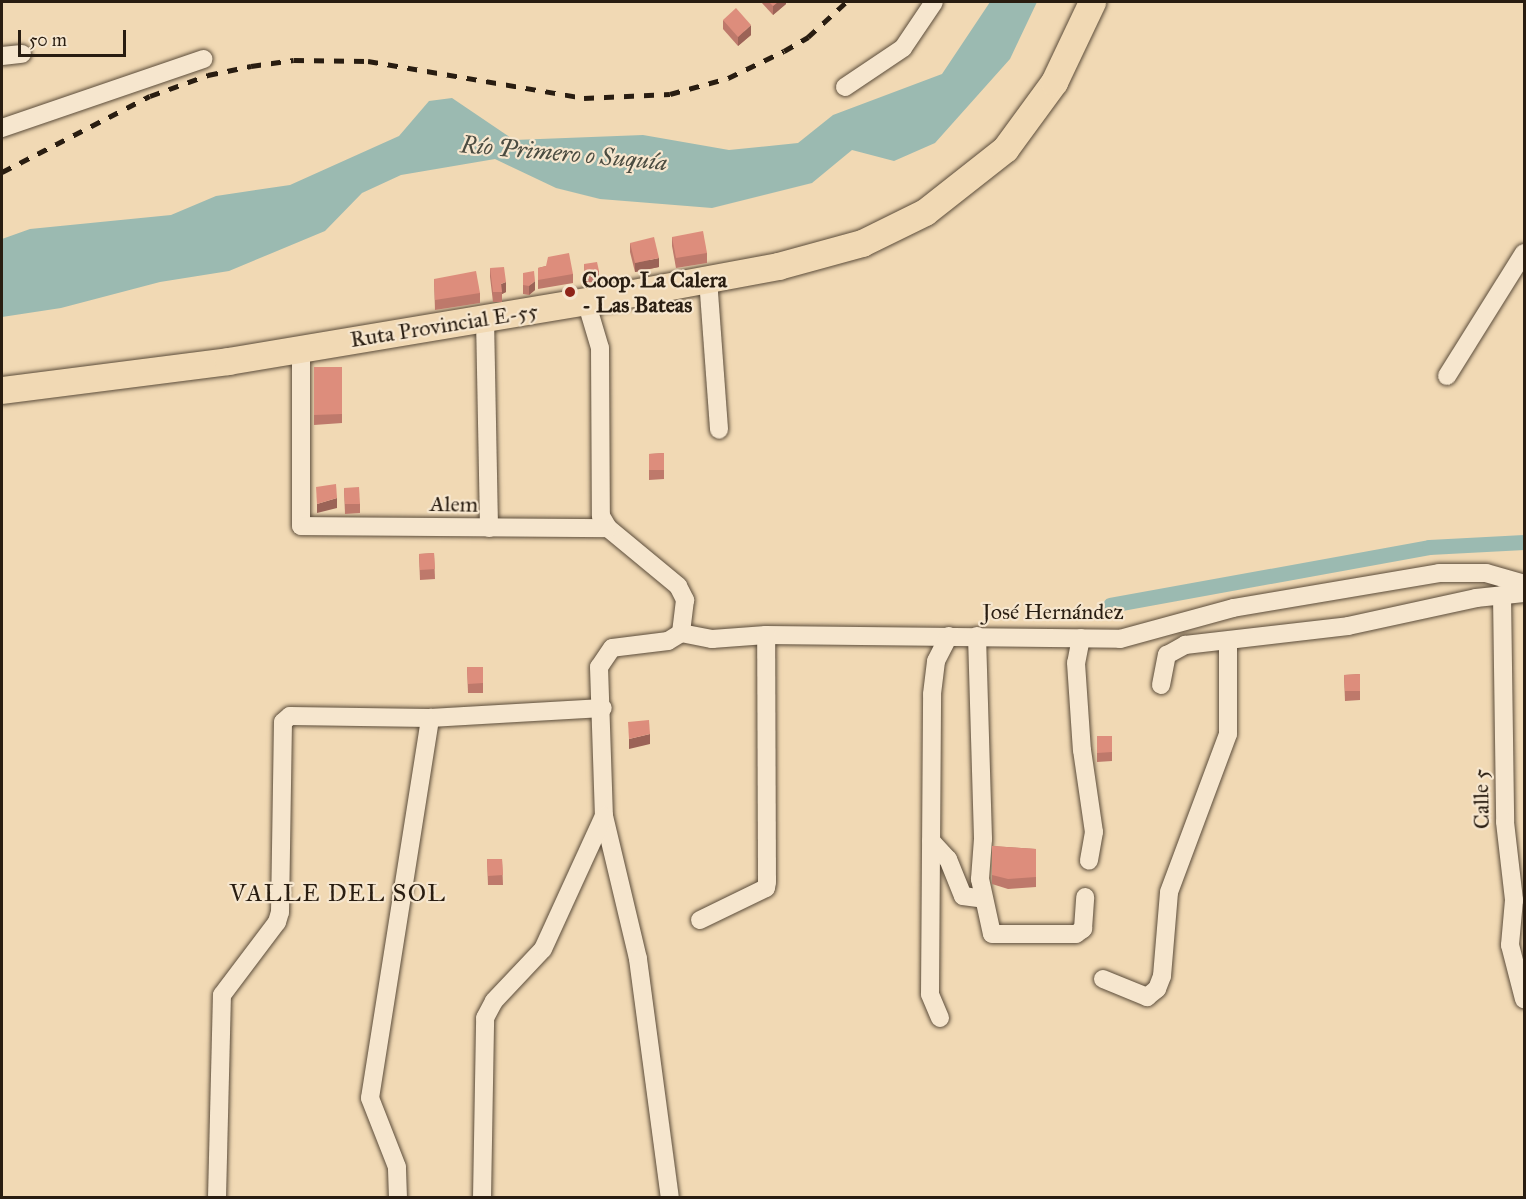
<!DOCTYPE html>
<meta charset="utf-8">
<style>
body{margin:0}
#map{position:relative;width:1526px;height:1199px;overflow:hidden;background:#f1d9b4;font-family:"IM FELL Great Primer",serif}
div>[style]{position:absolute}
.water>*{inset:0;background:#9bbab1}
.canal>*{height:15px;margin:-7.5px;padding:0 7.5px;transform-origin:7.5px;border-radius:7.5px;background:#9bbab1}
.roads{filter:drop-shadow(0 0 2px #5b4c3a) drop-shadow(0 0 2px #5b4c3a)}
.minor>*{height:18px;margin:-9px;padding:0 9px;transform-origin:9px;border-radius:9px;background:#f6e6ce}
.primary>*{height:27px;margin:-13.5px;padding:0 13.5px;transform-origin:13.5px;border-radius:13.5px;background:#f1d9b4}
.rail>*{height:4.5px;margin-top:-2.25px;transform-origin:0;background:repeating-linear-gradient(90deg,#291d11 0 10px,transparent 0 20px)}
.wall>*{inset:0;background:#be796b}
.shaded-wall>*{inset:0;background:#9b6357}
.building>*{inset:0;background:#dd8d7c}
.dots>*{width:16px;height:16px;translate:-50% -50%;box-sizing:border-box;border:3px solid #f6e6ce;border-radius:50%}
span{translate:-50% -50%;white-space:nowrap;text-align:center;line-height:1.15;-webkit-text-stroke:4.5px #f6e6ce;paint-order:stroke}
.poi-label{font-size:22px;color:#291d11;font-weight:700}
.left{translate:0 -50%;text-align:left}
.street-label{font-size:22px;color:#291d11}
.water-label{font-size:24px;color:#4b4c41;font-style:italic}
.neighbourhood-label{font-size:24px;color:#291d11;letter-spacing:1.5px}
.frame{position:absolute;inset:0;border:3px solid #291d11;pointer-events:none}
.scale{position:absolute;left:18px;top:30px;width:108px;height:27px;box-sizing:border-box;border:3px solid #291d11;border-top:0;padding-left:8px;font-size:18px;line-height:21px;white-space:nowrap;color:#291d11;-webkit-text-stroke:4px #f6e6ce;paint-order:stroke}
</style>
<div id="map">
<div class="water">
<div style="clip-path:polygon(990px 2px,1037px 2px,1010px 59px,935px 143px,894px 161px,852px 150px,812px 183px,712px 208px,600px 199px,556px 188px,495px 159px,401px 175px,362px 193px,325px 231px,229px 271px,160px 282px,61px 308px,2px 317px,2px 239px,30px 229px,171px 215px,216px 196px,290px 185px,399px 136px,429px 101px,452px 98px,514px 140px,643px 135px,729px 150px,798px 143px,833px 115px,942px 74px)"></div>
</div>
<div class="canal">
<div style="left:1110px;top:605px;width:324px;rotate:-10.3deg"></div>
<div style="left:1429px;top:547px;width:95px;rotate:-3deg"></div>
</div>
<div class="roads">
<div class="minor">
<div style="left:2px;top:56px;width:20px;rotate:-6deg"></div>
<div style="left:845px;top:87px;width:70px;rotate:-33.9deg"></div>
<div style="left:903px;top:48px;width:55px;rotate:-56deg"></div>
<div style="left:2px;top:128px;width:213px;rotate:-18.9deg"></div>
<div style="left:708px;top:279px;width:151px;rotate:85.8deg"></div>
<div style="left:586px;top:301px;width:49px;rotate:73.4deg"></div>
<div style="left:600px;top:348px;width:168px;rotate:89.7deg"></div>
<div style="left:601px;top:516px;width:14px;rotate:60deg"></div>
<div style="left:608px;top:528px;width:91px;rotate:39.6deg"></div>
<div style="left:678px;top:586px;width:16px;rotate:63deg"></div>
<div style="left:685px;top:600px;width:33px;rotate:97deg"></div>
<div style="left:681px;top:633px;width:15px;rotate:148deg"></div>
<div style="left:668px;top:641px;width:56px;rotate:172.9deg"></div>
<div style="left:612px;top:648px;width:23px;rotate:124deg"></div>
<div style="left:599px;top:667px;width:149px;rotate:88.1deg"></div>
<div style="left:604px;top:816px;width:147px;rotate:76.6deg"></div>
<div style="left:638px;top:959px;width:241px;rotate:82.4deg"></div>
<div style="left:485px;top:318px;width:210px;rotate:88.9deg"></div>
<div style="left:301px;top:349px;width:177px;rotate:90deg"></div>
<div style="left:301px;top:526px;width:307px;rotate:0.4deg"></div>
<div style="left:1447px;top:376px;width:145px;rotate:-58deg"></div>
<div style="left:1502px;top:595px;width:227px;rotate:89.2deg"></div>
<div style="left:1505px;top:822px;width:79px;rotate:83.4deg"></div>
<div style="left:1514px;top:900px;width:45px;rotate:95.1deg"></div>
<div style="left:1510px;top:945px;width:56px;rotate:75.5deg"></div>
<div style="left:681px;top:633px;width:32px;rotate:11deg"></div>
<div style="left:712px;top:639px;width:54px;rotate:-4.2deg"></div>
<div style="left:766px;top:635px;width:354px;rotate:0.6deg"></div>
<div style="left:1120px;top:639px;width:117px;rotate:-15.3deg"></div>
<div style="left:1233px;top:608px;width:209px;rotate:-9.6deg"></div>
<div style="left:1439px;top:573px;width:47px"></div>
<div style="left:1486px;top:573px;width:40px;rotate:16deg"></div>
<div style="left:977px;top:636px;width:203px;rotate:88.3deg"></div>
<div style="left:983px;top:839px;width:40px;rotate:94.3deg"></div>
<div style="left:980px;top:879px;width:56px;rotate:77.7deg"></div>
<div style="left:992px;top:934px;width:84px"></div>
<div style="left:1076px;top:934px;width:9px;rotate:-36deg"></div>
<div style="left:1083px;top:929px;width:32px;rotate:-86deg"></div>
<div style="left:1081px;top:638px;width:25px;rotate:101deg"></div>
<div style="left:1076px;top:663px;width:87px;rotate:86.1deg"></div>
<div style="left:1082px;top:750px;width:83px;rotate:81.7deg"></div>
<div style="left:1094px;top:832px;width:29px;rotate:100deg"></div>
<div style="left:1161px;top:685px;width:31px;rotate:-79deg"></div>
<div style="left:1167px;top:655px;width:21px;rotate:-29deg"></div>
<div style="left:1185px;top:645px;width:164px;rotate:-6.6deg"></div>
<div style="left:1348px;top:626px;width:131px;rotate:-12.3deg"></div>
<div style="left:1476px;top:598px;width:48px;rotate:-5.9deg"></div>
<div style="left:931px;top:841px;width:25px;rotate:47deg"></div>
<div style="left:948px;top:859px;width:40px;rotate:68deg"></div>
<div style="left:963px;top:896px;width:21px;rotate:8deg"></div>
<div style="left:700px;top:920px;width:73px;rotate:-25.9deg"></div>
<div style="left:766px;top:888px;width:6px;rotate:-81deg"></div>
<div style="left:767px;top:882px;width:247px;rotate:-90.2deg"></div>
<div style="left:1103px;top:979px;width:48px;rotate:22.2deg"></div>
<div style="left:1147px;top:997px;width:13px;rotate:-39deg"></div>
<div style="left:1157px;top:989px;width:14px;rotate:-69deg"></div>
<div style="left:1162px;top:976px;width:84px;rotate:-85.2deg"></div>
<div style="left:1169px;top:892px;width:169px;rotate:-69.5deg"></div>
<div style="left:1228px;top:734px;width:93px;rotate:-90deg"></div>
<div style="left:940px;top:1018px;width:26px;rotate:-113deg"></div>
<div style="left:930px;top:994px;width:300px;rotate:-89.6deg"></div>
<div style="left:932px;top:694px;width:33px;rotate:-83deg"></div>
<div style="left:936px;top:661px;width:28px;rotate:-63deg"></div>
<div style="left:217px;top:1198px;width:203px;rotate:-88.6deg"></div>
<div style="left:222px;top:995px;width:91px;rotate:-53deg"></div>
<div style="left:277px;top:922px;width:10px;rotate:-73deg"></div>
<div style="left:280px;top:912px;width:190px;rotate:-89.1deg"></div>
<div style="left:283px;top:722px;width:9px;rotate:-41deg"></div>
<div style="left:290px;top:716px;width:140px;rotate:0.8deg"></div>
<div style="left:430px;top:718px;width:173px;rotate:-3.3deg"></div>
<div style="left:398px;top:1198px;width:31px;rotate:-92deg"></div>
<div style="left:397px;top:1167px;width:74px;rotate:-111.4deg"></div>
<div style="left:370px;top:1098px;width:385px;rotate:-81deg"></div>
<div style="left:482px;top:1198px;width:180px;rotate:-89deg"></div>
<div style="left:485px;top:1018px;width:19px;rotate:-62deg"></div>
<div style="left:494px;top:1001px;width:71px;rotate:-46.7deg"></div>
<div style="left:543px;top:949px;width:146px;rotate:-65.4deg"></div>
</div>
<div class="primary">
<div style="left:2px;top:390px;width:228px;rotate:-7.3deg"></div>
<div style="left:228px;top:361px;width:399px;rotate:-9.5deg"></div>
<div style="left:622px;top:295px;width:159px;rotate:-10.5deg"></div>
<div style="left:778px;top:266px;width:87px;rotate:-15.3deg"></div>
<div style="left:862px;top:243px;width:70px;rotate:-26.2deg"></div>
<div style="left:925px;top:212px;width:102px;rotate:-38.2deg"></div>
<div style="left:1005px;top:149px;width:83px;rotate:-53.8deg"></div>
<div style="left:1054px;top:82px;width:89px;rotate:-64.6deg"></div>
</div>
</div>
<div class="rail">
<div style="left:2px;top:172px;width:166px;rotate:-27.2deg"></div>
<div style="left:150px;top:96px;width:62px;rotate:-19.9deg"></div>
<div style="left:208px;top:75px;width:44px;rotate:-11.8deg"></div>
<div style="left:251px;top:66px;width:43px;rotate:-7.9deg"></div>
<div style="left:294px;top:60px;width:74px;rotate:0.8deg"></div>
<div style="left:368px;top:61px;width:219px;rotate:9.7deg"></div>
<div style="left:584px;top:98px;width:86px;rotate:-2.7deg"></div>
<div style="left:670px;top:94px;width:60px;rotate:-15.4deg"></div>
<div style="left:728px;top:78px;width:62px;rotate:-25.7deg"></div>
<div style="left:784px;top:51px;width:28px;rotate:-30deg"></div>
<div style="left:808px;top:37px;width:52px;rotate:-42.6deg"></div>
</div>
<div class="wall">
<div style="clip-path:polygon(761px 2px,786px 2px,786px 4px,773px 15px)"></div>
<div style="clip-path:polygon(723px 20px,751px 35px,738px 46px,723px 29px)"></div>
<div style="clip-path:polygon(672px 237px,707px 253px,707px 263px,676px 268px,672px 246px)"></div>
<div style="clip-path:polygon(630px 243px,659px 267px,635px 272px,630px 252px)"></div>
<div style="clip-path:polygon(584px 264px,599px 271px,599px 281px,585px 283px)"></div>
<div style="clip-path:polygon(546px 266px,573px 274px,573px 283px,538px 289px,538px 268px)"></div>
<div style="clip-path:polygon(490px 268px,506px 292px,502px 294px,502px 302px,493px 302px,490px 277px)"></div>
<div style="clip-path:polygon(523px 273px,535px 290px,529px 295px,523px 294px)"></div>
<div style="clip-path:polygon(434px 279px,480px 293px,480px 303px,435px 310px)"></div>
<div style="clip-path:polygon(314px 367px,342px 367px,342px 423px,314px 425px)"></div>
<div style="clip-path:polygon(664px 453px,664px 479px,649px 480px,649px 454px)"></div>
<div style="clip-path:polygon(344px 488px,360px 504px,360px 513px,345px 514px)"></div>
<div style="clip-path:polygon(434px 553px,435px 579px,420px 580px,419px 554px)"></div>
<div style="clip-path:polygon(467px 667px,483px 667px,483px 693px,468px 693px)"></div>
<div style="clip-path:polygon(1360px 674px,1360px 700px,1345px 701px,1344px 675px)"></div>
<div style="clip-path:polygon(1097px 736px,1112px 736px,1112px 761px,1097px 762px)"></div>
<div style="clip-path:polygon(992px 846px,1036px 849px,1036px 887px,1008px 889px,992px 884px)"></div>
<div style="clip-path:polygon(487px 859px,502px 859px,503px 885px,488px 885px)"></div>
</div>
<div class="shaded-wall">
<div style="clip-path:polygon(778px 2px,786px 2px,786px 4px,773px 15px,773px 6px)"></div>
<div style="clip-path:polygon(751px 25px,751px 35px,738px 46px,738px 37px)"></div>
<div style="clip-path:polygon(659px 258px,659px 267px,635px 272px,635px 263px)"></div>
<div style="clip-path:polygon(535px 281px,535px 290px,529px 295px,529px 286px)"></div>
<div style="clip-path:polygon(506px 282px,506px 292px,502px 294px,501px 284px)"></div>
<div style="clip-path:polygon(337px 498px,337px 508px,317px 513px,317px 504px)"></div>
<div style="clip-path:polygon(650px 734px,650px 744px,629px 749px,629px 739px)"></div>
</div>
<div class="building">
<div style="clip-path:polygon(769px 2px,778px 2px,773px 6px)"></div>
<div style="clip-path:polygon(736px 8px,751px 25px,738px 37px,723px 20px)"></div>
<div style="clip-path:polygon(703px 231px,707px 253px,676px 258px,672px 237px)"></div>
<div style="clip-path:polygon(654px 237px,659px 258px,635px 263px,630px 243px)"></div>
<div style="clip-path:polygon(569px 253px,573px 274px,538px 280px,538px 268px,546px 266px,548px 257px)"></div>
<div style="clip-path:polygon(597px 262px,599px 271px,585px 273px,584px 264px)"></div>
<div style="clip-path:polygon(504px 267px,506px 282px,501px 284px,502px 292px,493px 292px,490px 268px)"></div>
<div style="clip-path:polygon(476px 271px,480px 293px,435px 300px,434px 279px)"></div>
<div style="clip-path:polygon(534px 271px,535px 281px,529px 286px,523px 285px,523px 273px)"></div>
<div style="clip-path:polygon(314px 367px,342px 367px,342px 414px,314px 415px)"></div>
<div style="clip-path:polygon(664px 453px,664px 470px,649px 470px,649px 454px)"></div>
<div style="clip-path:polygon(336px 484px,337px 498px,317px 504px,316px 487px)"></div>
<div style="clip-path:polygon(359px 487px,360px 504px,345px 504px,344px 488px)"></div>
<div style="clip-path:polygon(434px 553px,435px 569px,420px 570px,419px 554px)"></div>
<div style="clip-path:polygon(467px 667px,483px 667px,483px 683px,468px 684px)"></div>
<div style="clip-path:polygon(1360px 674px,1360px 691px,1345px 691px,1344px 675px)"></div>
<div style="clip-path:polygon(649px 720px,650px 734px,629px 739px,628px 722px)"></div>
<div style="clip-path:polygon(1097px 736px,1112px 736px,1112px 752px,1097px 753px)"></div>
<div style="clip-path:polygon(992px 846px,1036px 849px,1036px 877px,1008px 879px,992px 875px)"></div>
<div style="clip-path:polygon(487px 859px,502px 859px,503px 875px,488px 876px)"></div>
</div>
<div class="dots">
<div style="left:570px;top:292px;background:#8f2418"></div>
</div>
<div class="poi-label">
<span class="left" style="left:582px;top:292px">Coop. La Calera<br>- Las Bateas</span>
</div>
<div class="street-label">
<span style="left:444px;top:325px;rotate:-9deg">Ruta Provincial E-55</span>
<span style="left:454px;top:504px;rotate:1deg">Alem</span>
<span style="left:1053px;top:612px">José Hernández</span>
<span style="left:1481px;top:799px;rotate:-91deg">Calle 5</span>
</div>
<div class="water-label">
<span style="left:564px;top:154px;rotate:5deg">Río Primero o Suquía</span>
</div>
<div class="neighbourhood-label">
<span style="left:338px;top:894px">VALLE DEL SOL</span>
</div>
<div class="frame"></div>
<div class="scale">50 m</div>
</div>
